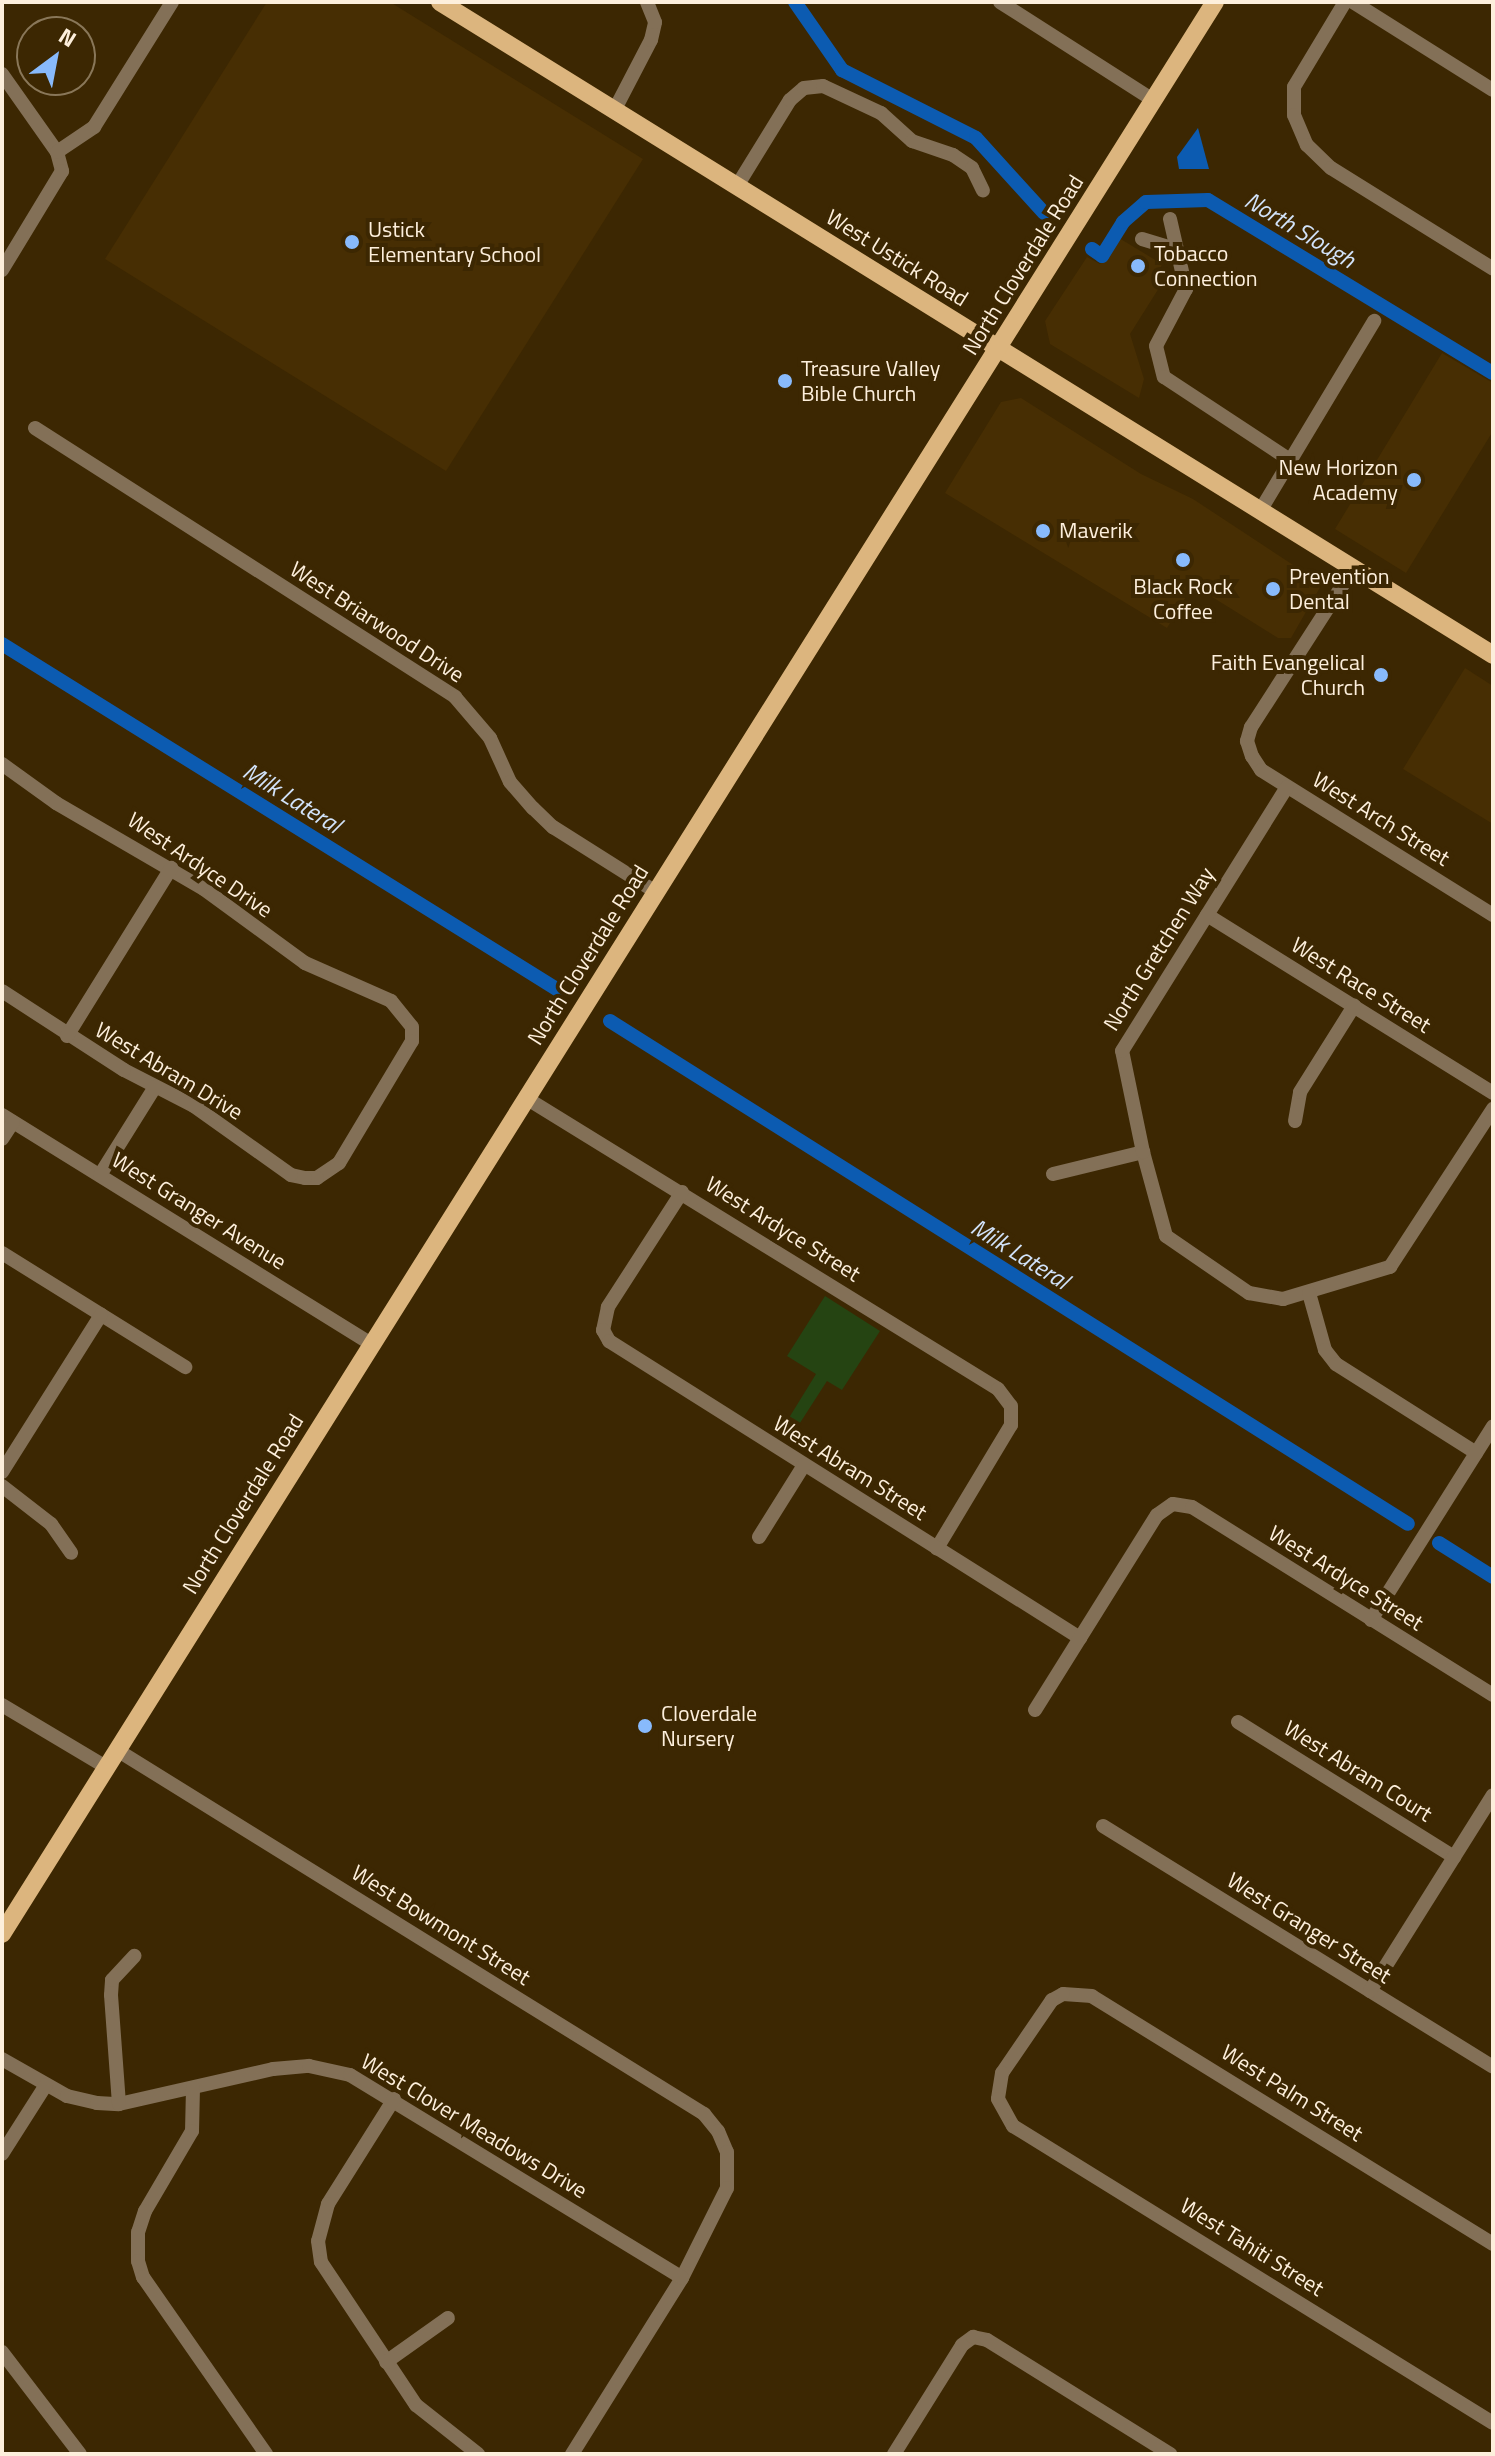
<!DOCTYPE html>
<style>
body{margin:0}
#map{position:relative;width:1495px;height:2456px;overflow:hidden;background:#3c2702;font-family:"Titillium Web",sans-serif}
div>[style]{position:absolute}
.built>*{inset:0;background:#472e03}
.green>*{inset:0;background:#254412}
.water>*{inset:0;background:#0c5bb1}
.canal>*{height:14px;margin:-7px;padding:0 7px;transform-origin:7px;border-radius:7px;background:#0c5bb1}
.minor>*{height:14px;margin:-7px;padding:0 7px;transform-origin:7px;border-radius:7px;background:#837057}
.major>*{height:18px;margin:-9px;padding:0 9px;transform-origin:9px;border-radius:9px;background:#dcb57e}
.dots>*{width:22px;height:22px;translate:-50% -50%;box-sizing:border-box;border:4px solid #3c2702;border-radius:50%}
span{translate:-50% -50%;white-space:nowrap;text-align:center;line-height:1.15;-webkit-text-stroke:8px #3c2702;paint-order:stroke}
.poi-label{font-size:22px;color:#fdefdc}
.left{translate:0 -50%;text-align:left}
.right{translate:-100% -50%;text-align:right}
.street-label{font-size:22px;color:#fdefdc}
.water-label{font-size:24px;color:#d2e3fa;font-style:italic}
.frame{position:absolute;inset:0;border:4px solid #fdefdc;pointer-events:none}
.north{position:absolute;left:16px;top:16px;width:80px;height:80px;box-sizing:border-box;background:#3c2702;border:2px solid #897759;border-radius:50%;rotate:32deg;font-size:22px;font-weight:700;line-height:32px;text-align:center;color:#fdefdc}
.north::after{content:'';display:block;margin:auto;width:28px;height:36px;background:#88bafc;clip-path:polygon(50% 0,100% 100%,50% 72%,0 100%)}
</style>
<div id="map">
<div class="built">
<div style="clip-path:polygon(267px 2px,390px 2px,643px 159px,446px 471px,105px 259px)"></div>
<div style="clip-path:polygon(1119px 238px,1162px 264px,1155px 285px,1159px 288px,1130px 334px,1144px 379px,1139px 398px,1050px 344px,1045px 321px,1087px 257px,1100px 264px)"></div>
<div style="clip-path:polygon(1442px 353px,1493px 383px,1493px 431px,1406px 573px,1335px 529px)"></div>
<div style="clip-path:polygon(1021px 398px,1141px 474px,1193px 499px,1322px 584px,1291px 638px,1278px 638px,1193px 585px,1167px 628px,945px 493px,1001px 402px)"></div>
<div style="clip-path:polygon(1465px 668px,1493px 686px,1493px 824px,1403px 769px)"></div>
</div>
<div class="green">
<div style="clip-path:polygon(825px 1296px,880px 1331px,842px 1390px,827px 1381px,789px 1440px,779px 1434px,816px 1374px,787px 1356px)"></div>
</div>
<div class="water">
<div style="clip-path:polygon(1198px 128px,1209px 169px,1179px 169px,1177px 157px)"></div>
</div>
<div class="canal">
<div style="left:795px;top:2px;width:83px;rotate:55.3deg"></div>
<div style="left:842px;top:70px;width:150px;rotate:26.9deg"></div>
<div style="left:976px;top:138px;width:101px;rotate:47.8deg"></div>
<div style="left:1092px;top:249px;width:12px;rotate:35deg"></div>
<div style="left:1102px;top:256px;width:40px;rotate:-58deg"></div>
<div style="left:1123px;top:222px;width:30px;rotate:-41deg"></div>
<div style="left:1146px;top:202px;width:62px;rotate:-1.8deg"></div>
<div style="left:1208px;top:200px;width:333px;rotate:31.3deg"></div>
<div style="left:2px;top:644px;width:655px;rotate:31.89deg"></div>
<div style="left:610px;top:1021px;width:943px;rotate:32.22deg"></div>
<div style="left:1439px;top:1543px;width:64px;rotate:32.2deg"></div>
</div>
<div class="minor">
<div style="left:1000px;top:2px;width:182px;rotate:32.6deg"></div>
<div style="left:1345px;top:2px;width:99px;rotate:121deg"></div>
<div style="left:1294px;top:87px;width:28px;rotate:90deg"></div>
<div style="left:1294px;top:115px;width:33px;rotate:67deg"></div>
<div style="left:1307px;top:145px;width:33px;rotate:44deg"></div>
<div style="left:1331px;top:168px;width:191px;rotate:31.9deg"></div>
<div style="left:1353px;top:2px;width:165px;rotate:32.2deg"></div>
<div style="left:2px;top:74px;width:95px;rotate:54.8deg"></div>
<div style="left:57px;top:152px;width:20px;rotate:75deg"></div>
<div style="left:62px;top:171px;width:116px;rotate:121.2deg"></div>
<div style="left:614px;top:111px;width:80px;rotate:-62.5deg"></div>
<div style="left:651px;top:40px;width:18px;rotate:-77deg"></div>
<div style="left:655px;top:22px;width:22px;rotate:-112deg"></div>
<div style="left:57px;top:152px;width:45px;rotate:-34deg"></div>
<div style="left:94px;top:127px;width:147px;rotate:-58deg"></div>
<div style="left:737px;top:186px;width:101px;rotate:-58.4deg"></div>
<div style="left:790px;top:100px;width:18px;rotate:-41deg"></div>
<div style="left:804px;top:88px;width:19px;rotate:-6deg"></div>
<div style="left:823px;top:86px;width:64px;rotate:25deg"></div>
<div style="left:881px;top:113px;width:42px;rotate:42.1deg"></div>
<div style="left:912px;top:141px;width:43px;rotate:18.9deg"></div>
<div style="left:953px;top:155px;width:23px;rotate:34deg"></div>
<div style="left:972px;top:168px;width:25px;rotate:64deg"></div>
<div style="left:1170px;top:219px;width:72px;rotate:77.1deg"></div>
<div style="left:1186px;top:289px;width:64px;rotate:117.8deg"></div>
<div style="left:1156px;top:346px;width:32px;rotate:76deg"></div>
<div style="left:1164px;top:377px;width:151px;rotate:33.4deg"></div>
<div style="left:1142px;top:239px;width:37px;rotate:17deg"></div>
<div style="left:35px;top:428px;width:499px;rotate:32.6deg"></div>
<div style="left:455px;top:697px;width:54px;rotate:49.5deg"></div>
<div style="left:490px;top:738px;width:48px;rotate:65.6deg"></div>
<div style="left:510px;top:782px;width:35px;rotate:49deg"></div>
<div style="left:533px;top:808px;width:28px;rotate:44deg"></div>
<div style="left:553px;top:827px;width:122px;rotate:32.3deg"></div>
<div style="left:1260px;top:511px;width:222px;rotate:-59deg"></div>
<div style="left:1353px;top:569px;width:188px;rotate:122.8deg"></div>
<div style="left:1251px;top:727px;width:15px;rotate:106deg"></div>
<div style="left:1247px;top:741px;width:16px;rotate:72deg"></div>
<div style="left:1252px;top:756px;width:17px;rotate:57deg"></div>
<div style="left:1261px;top:770px;width:274px;rotate:32deg"></div>
<div style="left:2px;top:764px;width:67px;rotate:35.8deg"></div>
<div style="left:56px;top:803px;width:171px;rotate:30.2deg"></div>
<div style="left:204px;top:889px;width:125px;rotate:36.2deg"></div>
<div style="left:305px;top:963px;width:94px;rotate:23.8deg"></div>
<div style="left:391px;top:1001px;width:33px;rotate:51deg"></div>
<div style="left:412px;top:1027px;width:14px;rotate:90deg"></div>
<div style="left:412px;top:1041px;width:142px;rotate:120.9deg"></div>
<div style="left:339px;top:1163px;width:27px;rotate:146deg"></div>
<div style="left:317px;top:1178px;width:12px;rotate:180deg"></div>
<div style="left:305px;top:1178px;width:14px;rotate:-168deg"></div>
<div style="left:291px;top:1175px;width:119px;rotate:-144.6deg"></div>
<div style="left:194px;top:1106px;width:79px;rotate:-152.8deg"></div>
<div style="left:124px;top:1070px;width:145px;rotate:-147.1deg"></div>
<div style="left:1207px;top:915px;width:337px;rotate:31.9deg"></div>
<div style="left:67px;top:1036px;width:198px;rotate:-58.2deg"></div>
<div style="left:526px;top:1098px;width:554px;rotate:31.65deg"></div>
<div style="left:998px;top:1389px;width:21px;rotate:53deg"></div>
<div style="left:1011px;top:1406px;width:19px;rotate:90deg"></div>
<div style="left:1011px;top:1425px;width:144px;rotate:121deg"></div>
<div style="left:2px;top:1115px;width:435px;rotate:31.8deg"></div>
<div style="left:1295px;top:1121px;width:29px;rotate:-80deg"></div>
<div style="left:1300px;top:1092px;width:102px;rotate:-57.9deg"></div>
<div style="left:2px;top:1139px;width:20px;rotate:-57deg"></div>
<div style="left:1143px;top:1152px;width:87px;rotate:74.7deg"></div>
<div style="left:1166px;top:1236px;width:101px;rotate:34.5deg"></div>
<div style="left:1249px;top:1293px;width:35px;rotate:10deg"></div>
<div style="left:1283px;top:1299px;width:112px;rotate:-16.7deg"></div>
<div style="left:1390px;top:1267px;width:189px;rotate:-56.9deg"></div>
<div style="left:1053px;top:1174px;width:93px;rotate:-13.7deg"></div>
<div style="left:1143px;top:1152px;width:103px;rotate:-101.7deg"></div>
<div style="left:1122px;top:1051px;width:311px;rotate:-58deg"></div>
<div style="left:100px;top:1175px;width:104px;rotate:-58deg"></div>
<div style="left:682px;top:1192px;width:137px;rotate:122.8deg"></div>
<div style="left:608px;top:1307px;width:24px;rotate:102deg"></div>
<div style="left:603px;top:1330px;width:13px;rotate:61deg"></div>
<div style="left:609px;top:1341px;width:557px;rotate:32.23deg"></div>
<div style="left:2px;top:1253px;width:216px;rotate:31.9deg"></div>
<div style="left:1309px;top:1293px;width:59px;rotate:74.3deg"></div>
<div style="left:1325px;top:1350px;width:18px;rotate:52deg"></div>
<div style="left:1336px;top:1364px;width:166px;rotate:32.4deg"></div>
<div style="left:2px;top:1472px;width:186px;rotate:-57.8deg"></div>
<div style="left:2px;top:1486px;width:62px;rotate:37.8deg"></div>
<div style="left:51px;top:1524px;width:35px;rotate:55deg"></div>
<div style="left:759px;top:1537px;width:85px;rotate:-58deg"></div>
<div style="left:1371px;top:1620px;width:229px;rotate:-57.8deg"></div>
<div style="left:2px;top:1705px;width:121px;rotate:30.8deg"></div>
<div style="left:1035px;top:1710px;width:230px;rotate:-58deg"></div>
<div style="left:1157px;top:1515px;width:19px;rotate:-35deg"></div>
<div style="left:1173px;top:1504px;width:19px;rotate:9deg"></div>
<div style="left:1192px;top:1507px;width:355px;rotate:32deg"></div>
<div style="left:1238px;top:1722px;width:255px;rotate:32deg"></div>
<div style="left:117px;top:1750px;width:691px;rotate:31.8deg"></div>
<div style="left:704px;top:2114px;width:22px;rotate:51deg"></div>
<div style="left:718px;top:2131px;width:23px;rotate:67deg"></div>
<div style="left:727px;top:2152px;width:36px;rotate:90deg"></div>
<div style="left:727px;top:2188px;width:101px;rotate:116.6deg"></div>
<div style="left:682px;top:2278px;width:208px;rotate:122deg"></div>
<div style="left:1103px;top:1826px;width:458px;rotate:31.7deg"></div>
<div style="left:1370px;top:1991px;width:231px;rotate:-57.9deg"></div>
<div style="left:2px;top:2059px;width:75px;rotate:29.6deg"></div>
<div style="left:67px;top:2096px;width:31px;rotate:13deg"></div>
<div style="left:97px;top:2103px;width:22px;rotate:3deg"></div>
<div style="left:119px;top:2104px;width:158px;rotate:-12.8deg"></div>
<div style="left:273px;top:2069px;width:36px;rotate:-5deg"></div>
<div style="left:309px;top:2066px;width:42px;rotate:12.4deg"></div>
<div style="left:350px;top:2075px;width:389px;rotate:31.4deg"></div>
<div style="left:193px;top:2088px;width:43px;rotate:91.3deg"></div>
<div style="left:192px;top:2131px;width:93px;rotate:120.4deg"></div>
<div style="left:145px;top:2211px;width:22px;rotate:108deg"></div>
<div style="left:138px;top:2232px;width:29px;rotate:90deg"></div>
<div style="left:138px;top:2261px;width:17px;rotate:73deg"></div>
<div style="left:143px;top:2277px;width:216px;rotate:55.2deg"></div>
<div style="left:394px;top:2099px;width:124px;rotate:122.2deg"></div>
<div style="left:328px;top:2204px;width:38px;rotate:105deg"></div>
<div style="left:318px;top:2241px;width:21px;rotate:82deg"></div>
<div style="left:321px;top:2262px;width:172px;rotate:56.4deg"></div>
<div style="left:416px;top:2405px;width:79px;rotate:38.3deg"></div>
<div style="left:119px;top:2104px;width:109px;rotate:-94.2deg"></div>
<div style="left:111px;top:1995px;width:15px;rotate:-86deg"></div>
<div style="left:112px;top:1980px;width:33px;rotate:-47deg"></div>
<div style="left:2px;top:2154px;width:82px;rotate:-57.5deg"></div>
<div style="left:1493px;top:2244px;width:471px;rotate:-148.3deg"></div>
<div style="left:1092px;top:1996px;width:29px;rotate:-176deg"></div>
<div style="left:1063px;top:1994px;width:13px;rotate:151deg"></div>
<div style="left:1052px;top:2000px;width:88px;rotate:124.4deg"></div>
<div style="left:1002px;top:2073px;width:26px;rotate:99deg"></div>
<div style="left:998px;top:2099px;width:31px;rotate:61deg"></div>
<div style="left:1013px;top:2126px;width:564px;rotate:31.75deg"></div>
<div style="left:2px;top:2352px;width:128px;rotate:52.6deg"></div>
<div style="left:386px;top:2362px;width:76px;rotate:-35.4deg"></div>
<div style="left:894px;top:2454px;width:128px;rotate:-58deg"></div>
<div style="left:962px;top:2345px;width:14px;rotate:-36deg"></div>
<div style="left:973px;top:2337px;width:14px;rotate:12deg"></div>
<div style="left:987px;top:2340px;width:216px;rotate:31.9deg"></div>
</div>
<div class="major">
<div style="left:440px;top:2px;width:1239px;rotate:31.8deg"></div>
<div style="left:2px;top:1934px;width:2281px;rotate:-57.88deg"></div>
</div>
<div class="dots">
<div style="left:352px;top:242px;background:#88bafc"></div>
<div style="left:1138px;top:266px;background:#88bafc"></div>
<div style="left:785px;top:381px;background:#88bafc"></div>
<div style="left:1414px;top:480px;background:#88bafc"></div>
<div style="left:1043px;top:531px;background:#88bafc"></div>
<div style="left:1183px;top:560px;background:#88bafc"></div>
<div style="left:1273px;top:589px;background:#88bafc"></div>
<div style="left:1381px;top:675px;background:#88bafc"></div>
<div style="left:645px;top:1726px;background:#88bafc"></div>
</div>
<div class="poi-label">
<span class="left" style="left:368px;top:242px">Ustick<br>Elementary School</span>
<span class="left" style="left:1154px;top:266px">Tobacco<br>Connection</span>
<span class="left" style="left:801px;top:381px">Treasure Valley<br>Bible Church</span>
<span class="right" style="left:1398px;top:480px">New Horizon<br>Academy</span>
<span class="left" style="left:1059px;top:531px">Maverik</span>
<span class="left" style="left:1289px;top:589px">Prevention<br>Dental</span>
<span style="left:1183px;top:599px">Black Rock<br>Coffee</span>
<span class="right" style="left:1365px;top:675px">Faith Evangelical<br>Church</span>
<span class="left" style="left:661px;top:1726px">Cloverdale<br>Nursery</span>
</div>
<div class="street-label">
<span style="left:897px;top:258px;rotate:32deg">West Ustick Road</span>
<span style="left:1023px;top:265px;rotate:-58deg">North Cloverdale Road</span>
<span style="left:377px;top:622px;rotate:33deg">West Briarwood Drive</span>
<span style="left:1381px;top:819px;rotate:32deg">West Arch Street</span>
<span style="left:200px;top:865px;rotate:34deg">West Ardyce Drive</span>
<span style="left:1159px;top:949px;rotate:-58deg">North Gretchen Way</span>
<span style="left:588px;top:955px;rotate:-58deg">North Cloverdale Road</span>
<span style="left:1361px;top:985px;rotate:32deg">West Race Street</span>
<span style="left:169px;top:1071px;rotate:31deg">West Abram Drive</span>
<span style="left:199px;top:1211px;rotate:32deg">West Granger Avenue</span>
<span style="left:783px;top:1229px;rotate:32deg">West Ardyce Street</span>
<span style="left:850px;top:1468px;rotate:32deg">West Abram Street</span>
<span style="left:243px;top:1504px;rotate:-58deg">North Cloverdale Road</span>
<span style="left:1346px;top:1578px;rotate:32deg">West Ardyce Street</span>
<span style="left:1358px;top:1771px;rotate:32deg">West Abram Court</span>
<span style="left:441px;top:1925px;rotate:32deg">West Bowmont Street</span>
<span style="left:1309px;top:1928px;rotate:32deg">West Granger Street</span>
<span style="left:1292px;top:2093px;rotate:32deg">West Palm Street</span>
<span style="left:474px;top:2126px;rotate:31deg">West Clover Meadows Drive</span>
<span style="left:1252px;top:2247px;rotate:32deg">West Tahiti Street</span>
</div>
<div class="water-label">
<span style="left:1300px;top:230px;rotate:31deg">North Slough</span>
<span style="left:292px;top:798px;rotate:32deg">Milk Lateral</span>
<span style="left:1020px;top:1254px;rotate:32deg">Milk Lateral</span>
</div>
<div class="frame"></div>
<div class="north">N</div>
</div>
